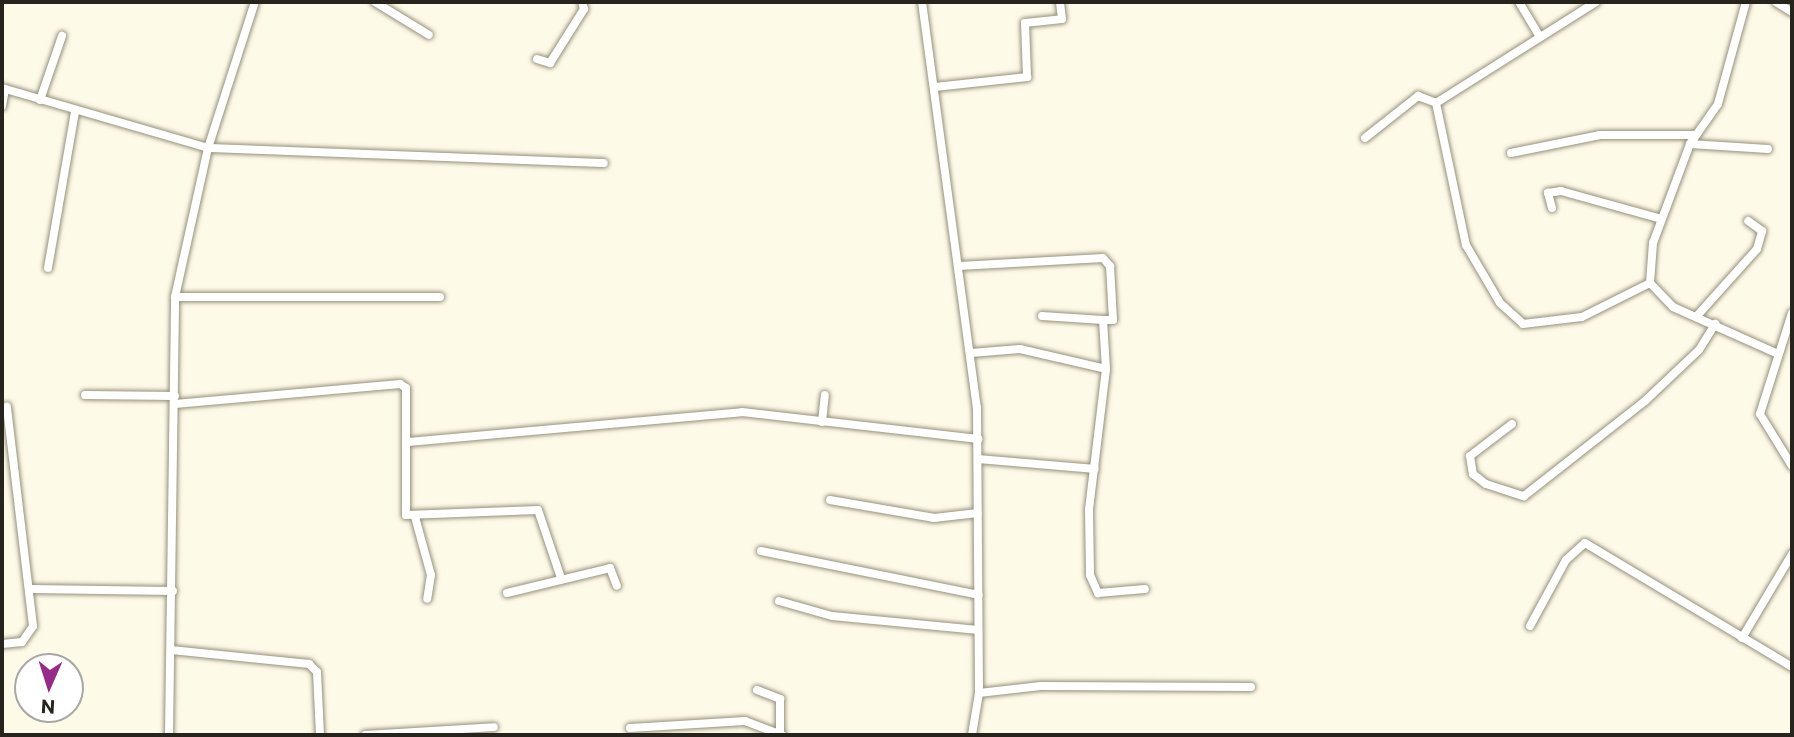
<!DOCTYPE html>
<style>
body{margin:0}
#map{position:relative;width:1794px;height:737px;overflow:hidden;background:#fefae8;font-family:Commissioner,sans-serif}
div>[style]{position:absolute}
.roads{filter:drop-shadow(0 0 2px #95907b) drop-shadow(0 0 2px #95907b)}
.minor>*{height:8px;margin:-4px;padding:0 4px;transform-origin:4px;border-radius:4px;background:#fff}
span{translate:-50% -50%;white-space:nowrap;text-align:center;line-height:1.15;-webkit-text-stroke:7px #fff;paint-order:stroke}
.frame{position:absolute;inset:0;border:4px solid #26241c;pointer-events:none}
.north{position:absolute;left:14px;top:653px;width:70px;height:70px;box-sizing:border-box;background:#fff;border:2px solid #a8a7a4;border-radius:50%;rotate:183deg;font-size:19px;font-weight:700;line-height:28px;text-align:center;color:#26241c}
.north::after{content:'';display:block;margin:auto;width:24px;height:32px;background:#972989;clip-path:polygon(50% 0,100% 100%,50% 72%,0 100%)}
</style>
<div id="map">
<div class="roads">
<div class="minor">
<div style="left:375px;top:2px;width:63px;rotate:31.4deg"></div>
<div style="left:922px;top:2px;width:409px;rotate:82.3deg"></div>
<div style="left:977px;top:407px;width:286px;rotate:89.6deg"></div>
<div style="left:979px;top:693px;width:43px;rotate:99.5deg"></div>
<div style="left:1519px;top:2px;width:37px;rotate:59deg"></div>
<div style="left:1596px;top:2px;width:189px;rotate:147.7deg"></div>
<div style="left:1436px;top:103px;width:145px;rotate:78.1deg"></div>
<div style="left:1466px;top:245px;width:67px;rotate:59.6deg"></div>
<div style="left:1500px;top:303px;width:31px;rotate:42deg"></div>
<div style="left:1523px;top:324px;width:59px;rotate:-6.8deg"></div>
<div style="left:1582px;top:317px;width:76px;rotate:-26.6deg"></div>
<div style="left:1650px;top:283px;width:33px;rotate:46deg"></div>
<div style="left:1673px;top:307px;width:113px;rotate:24.1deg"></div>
<div style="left:1746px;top:2px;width:106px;rotate:105.4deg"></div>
<div style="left:1718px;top:104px;width:49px;rotate:125deg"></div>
<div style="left:1690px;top:144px;width:78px;rotate:3.7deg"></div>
<div style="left:1776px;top:2px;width:19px;rotate:32deg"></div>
<div style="left:537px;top:59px;width:14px;rotate:17deg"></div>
<div style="left:550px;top:63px;width:64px;rotate:-57.8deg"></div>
<div style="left:584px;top:9px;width:7px;rotate:-106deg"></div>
<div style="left:935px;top:87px;width:93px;rotate:-6.2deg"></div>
<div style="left:1027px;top:77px;width:54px;rotate:-92.1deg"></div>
<div style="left:1025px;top:23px;width:37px;rotate:-6deg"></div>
<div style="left:1062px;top:19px;width:17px;rotate:-97deg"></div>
<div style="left:2px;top:88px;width:215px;rotate:16.2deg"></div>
<div style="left:208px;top:148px;width:396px;rotate:2.2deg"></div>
<div style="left:40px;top:100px;width:68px;rotate:-71deg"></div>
<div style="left:2px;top:106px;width:17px;rotate:-80deg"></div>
<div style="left:1365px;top:138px;width:68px;rotate:-38.4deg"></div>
<div style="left:1418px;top:96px;width:19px;rotate:21deg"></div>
<div style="left:1511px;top:153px;width:91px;rotate:-11.4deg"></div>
<div style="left:1600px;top:135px;width:94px"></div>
<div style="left:1552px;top:208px;width:16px;rotate:-105deg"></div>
<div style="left:1548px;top:193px;width:13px;rotate:-9deg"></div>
<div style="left:1561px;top:191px;width:104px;rotate:15.6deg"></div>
<div style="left:959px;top:266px;width:144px;rotate:-3.2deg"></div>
<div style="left:1103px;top:258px;width:11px;rotate:49deg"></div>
<div style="left:1110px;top:266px;width:54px;rotate:86.8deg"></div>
<div style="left:1113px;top:320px;width:10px;rotate:180deg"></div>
<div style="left:48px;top:268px;width:159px;rotate:-80.2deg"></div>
<div style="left:1650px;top:283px;width:40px;rotate:-85.7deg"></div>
<div style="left:1653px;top:243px;width:106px;rotate:-69.5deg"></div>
<div style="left:175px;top:297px;width:265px"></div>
<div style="left:1792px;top:313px;width:106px;rotate:107.6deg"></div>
<div style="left:1760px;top:414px;width:61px;rotate:58.4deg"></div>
<div style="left:1042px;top:316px;width:61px;rotate:3.8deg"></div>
<div style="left:1103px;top:320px;width:49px;rotate:86.5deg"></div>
<div style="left:1696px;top:317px;width:91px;rotate:-48.1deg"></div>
<div style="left:1757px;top:249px;width:19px;rotate:-74deg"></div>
<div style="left:1762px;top:231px;width:17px;rotate:-144deg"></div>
<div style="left:971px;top:353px;width:49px;rotate:-4.7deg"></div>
<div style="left:1020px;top:349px;width:88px;rotate:13.1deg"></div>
<div style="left:1106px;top:369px;width:142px;rotate:96.9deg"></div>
<div style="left:1089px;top:510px;width:65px;rotate:89.1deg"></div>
<div style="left:1090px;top:575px;width:20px;rotate:66deg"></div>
<div style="left:1098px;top:593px;width:47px;rotate:-4.9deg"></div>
<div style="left:85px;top:395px;width:90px;rotate:0.6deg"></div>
<div style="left:175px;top:404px;width:226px;rotate:-5.1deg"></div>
<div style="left:400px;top:384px;width:7px;rotate:34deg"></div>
<div style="left:406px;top:388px;width:127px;rotate:90deg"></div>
<div style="left:406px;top:515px;width:132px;rotate:-2.2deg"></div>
<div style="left:538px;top:510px;width:72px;rotate:71.3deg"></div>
<div style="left:822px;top:422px;width:27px;rotate:-84deg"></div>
<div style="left:1512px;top:424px;width:53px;rotate:142.7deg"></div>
<div style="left:1470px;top:456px;width:18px;rotate:81deg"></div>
<div style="left:1473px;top:474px;width:16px;rotate:38deg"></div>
<div style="left:1486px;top:484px;width:40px;rotate:18deg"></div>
<div style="left:1524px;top:496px;width:154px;rotate:-38.1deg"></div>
<div style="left:1645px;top:401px;width:74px;rotate:-43.4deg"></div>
<div style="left:1699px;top:350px;width:31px;rotate:-58deg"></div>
<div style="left:408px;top:442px;width:335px;rotate:-5.1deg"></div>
<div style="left:742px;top:412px;width:238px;rotate:6.5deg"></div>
<div style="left:979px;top:459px;width:116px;rotate:4.9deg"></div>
<div style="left:830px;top:500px;width:106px;rotate:9.8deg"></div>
<div style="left:934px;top:518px;width:44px;rotate:-6.5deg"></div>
<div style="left:415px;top:517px;width:60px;rotate:74.6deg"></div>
<div style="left:431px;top:575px;width:24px;rotate:99deg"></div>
<div style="left:761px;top:551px;width:222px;rotate:11.4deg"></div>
<div style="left:31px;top:589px;width:142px;rotate:0.8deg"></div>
<div style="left:507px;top:593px;width:106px;rotate:-13.6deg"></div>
<div style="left:610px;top:568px;width:19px;rotate:69deg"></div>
<div style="left:779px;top:601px;width:55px;rotate:15.8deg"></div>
<div style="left:832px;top:616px;width:147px;rotate:5.5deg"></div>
<div style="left:1530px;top:626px;width:75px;rotate:-61.4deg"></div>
<div style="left:1566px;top:560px;width:25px;rotate:-42deg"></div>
<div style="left:1585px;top:543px;width:241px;rotate:30.9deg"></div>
<div style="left:1742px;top:638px;width:98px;rotate:-59.2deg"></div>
<div style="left:2px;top:644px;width:20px;rotate:-6deg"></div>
<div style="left:22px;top:642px;width:19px;rotate:-55deg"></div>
<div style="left:33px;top:626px;width:221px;rotate:-96.8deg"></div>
<div style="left:171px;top:650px;width:139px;rotate:5.8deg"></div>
<div style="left:309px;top:664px;width:11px;rotate:45deg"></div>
<div style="left:317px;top:672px;width:63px;rotate:87.3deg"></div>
<div style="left:757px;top:690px;width:25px;rotate:21deg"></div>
<div style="left:780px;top:699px;width:32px;rotate:90deg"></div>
<div style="left:979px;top:693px;width:62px;rotate:-6.4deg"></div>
<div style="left:1041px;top:686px;width:210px;rotate:0.3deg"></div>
<div style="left:630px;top:728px;width:115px;rotate:-3.5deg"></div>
<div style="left:745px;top:721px;width:40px;rotate:21deg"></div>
<div style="left:169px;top:735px;width:438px;rotate:-89.2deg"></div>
<div style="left:175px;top:297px;width:153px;rotate:-77.5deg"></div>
<div style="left:208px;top:148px;width:153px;rotate:-72.2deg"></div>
<div style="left:365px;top:735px;width:129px;rotate:-3.5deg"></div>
</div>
</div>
<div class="frame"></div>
<div class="north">N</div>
</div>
